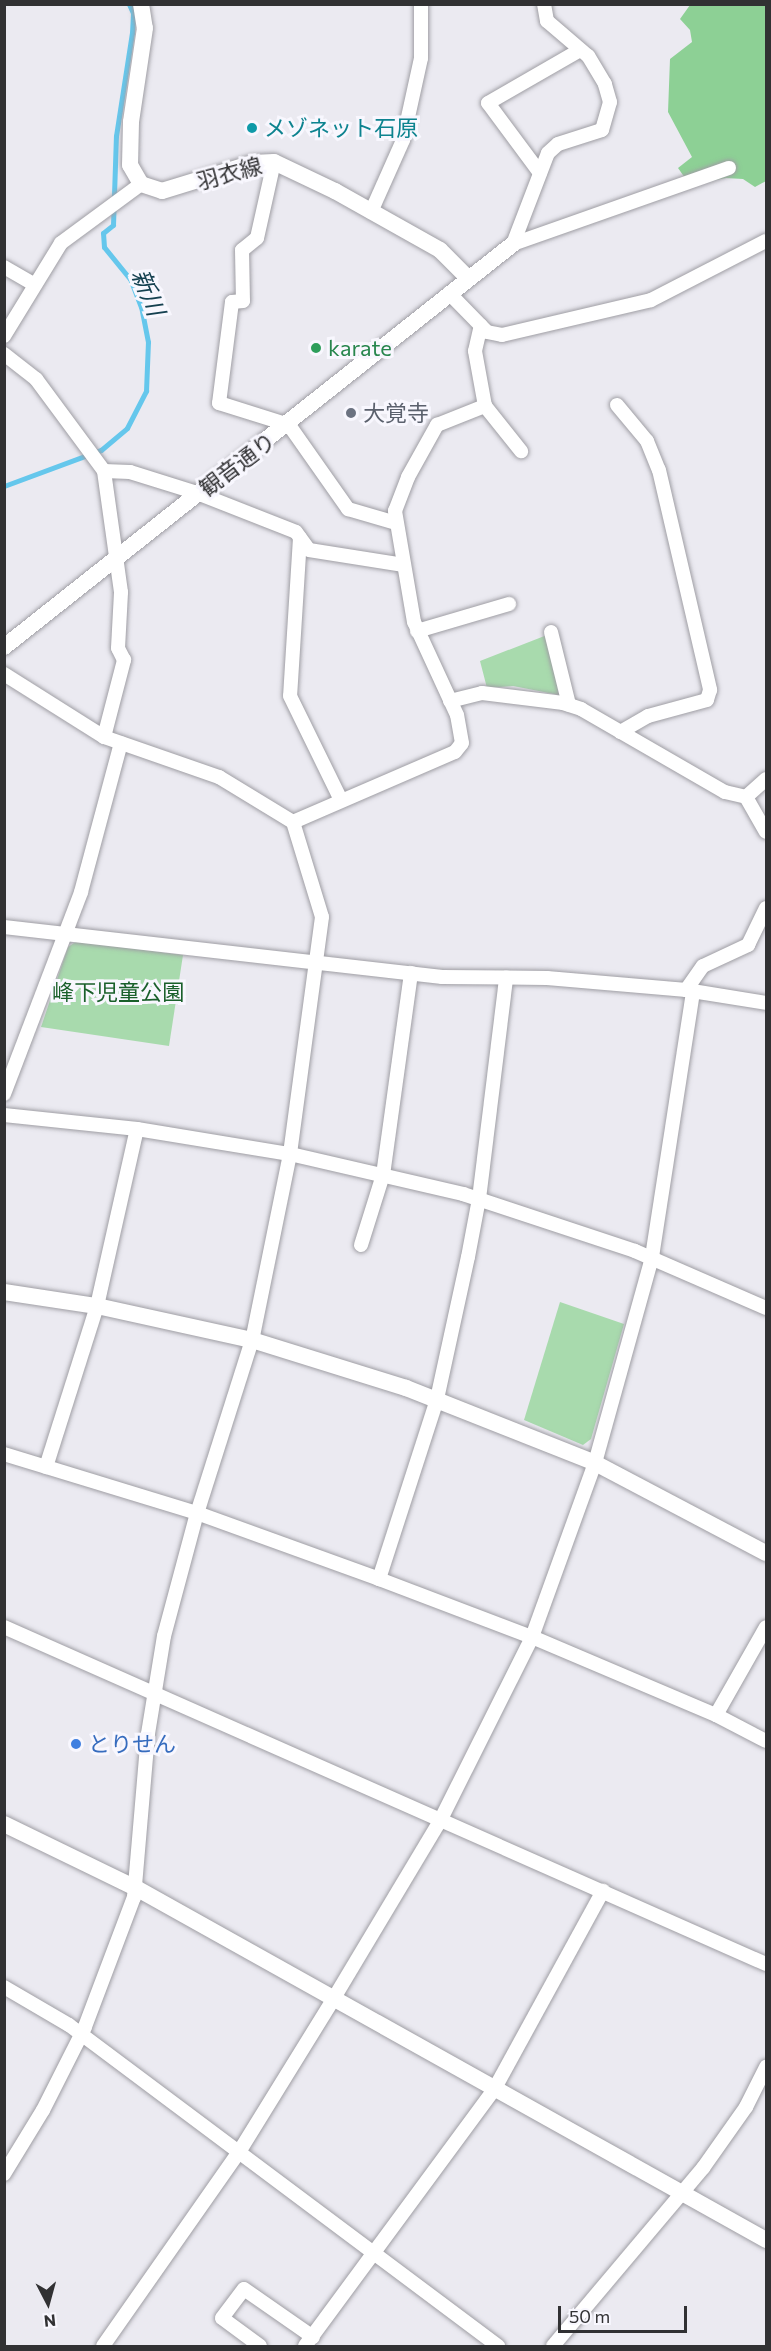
<!DOCTYPE html>
<meta charset="utf-8">
<style>
body{margin:0}
#map{position:relative;width:771px;height:2351px;overflow:hidden;background:#ebeaf1;font-family:Commissioner,"Noto Sans JP",sans-serif}
div>[style]{position:absolute}
.green>*{inset:0;background:#a8daad}
.forest>*{inset:0;background:#8dd095}
.stream>*{height:5px;margin:-2.5px;padding:0 2.5px;transform-origin:2.5px;border-radius:2.5px;background:#65c7ec}
.roads{filter:drop-shadow(0 0 2px #9f9ea4) drop-shadow(0 0 2px #9f9ea4)}
.minor>*{height:14px;margin:-7px;padding:0 7px;transform-origin:7px;border-radius:7px;background:#fff}
.tertiary>*{height:16px;margin:-8px;padding:0 8px;transform-origin:8px;border-radius:8px;background:#fff}
.dots>*{width:16px;height:16px;translate:-50% -50%;box-sizing:border-box;border:3px solid #f8f7fe;border-radius:50%}
span{translate:-50% -50%;white-space:nowrap;text-align:center;line-height:1.15;-webkit-text-stroke:6px #f8f7fe;paint-order:stroke}
.culture-label{font-size:22px;color:#0d838f}
.left{translate:0 -50%;text-align:left}
.street-label{font-size:22px;color:#313133}
.leisure-label{font-size:22px;color:#27864d}
.worship-label{font-size:22px;color:#5b616d}
.park-label{font-size:22px;color:#1a602b}
.shop-label{font-size:22px;color:#366cbe}
.water-label{font-size:24px;color:#154150;font-style:italic}
.frame{position:absolute;inset:0;border:6px solid #313133;pointer-events:none}
.north{position:absolute;left:18px;top:2273px;width:60px;height:60px;-webkit-text-stroke:4px #f8f7fe;paint-order:stroke;rotate:174deg;font-size:16px;font-weight:700;line-height:24px;text-align:center;color:#313133}
.north::after{content:'';display:block;margin:auto;width:21px;height:27px;background:#313133;clip-path:polygon(50% 0,100% 100%,50% 72%,0 100%)}
.scale{position:absolute;left:558px;top:2306px;width:129px;height:27px;box-sizing:border-box;border:3px solid #313133;border-top:0;padding-left:8px;font-size:18px;line-height:21px;white-space:nowrap;color:#313133;-webkit-text-stroke:4px #f8f7fe;paint-order:stroke}
</style>
<div id="map">
<div class="green">
<div style="clip-path:polygon(547px 635px,559px 695px,513px 686px,487px 688px,480px 661px)"></div>
<div style="clip-path:polygon(77px 941px,183px 955px,169px 1046px,41px 1027px,68px 947px)"></div>
<div style="clip-path:polygon(560px 1302px,624px 1324px,591px 1439px,583px 1445px,524px 1420px)"></div>
</div>
<div class="forest">
<div style="clip-path:polygon(690px 5px,766px 5px,766px 181px,755px 187px,743px 179px,726px 178px,690px 185px,678px 168px,692px 157px,668px 112px,670px 59px,692px 42px,690px 30px,680px 19px)"></div>
</div>
<div class="stream">
<div style="left:4px;top:486px;width:103px;rotate:-20.4deg"></div>
<div style="left:101px;top:450px;width:34px;rotate:-40deg"></div>
<div style="left:127px;top:428px;width:42px;rotate:-62.8deg"></div>
<div style="left:146px;top:391px;width:49px;rotate:-87.7deg"></div>
<div style="left:148px;top:342px;width:36px;rotate:-101deg"></div>
<div style="left:141px;top:307px;width:30px;rotate:-111deg"></div>
<div style="left:130px;top:279px;width:41px;rotate:-129.1deg"></div>
<div style="left:104px;top:247px;width:14px;rotate:-94deg"></div>
<div style="left:103px;top:233px;width:13px;rotate:-39deg"></div>
<div style="left:113px;top:225px;width:89px;rotate:-88.1deg"></div>
<div style="left:116px;top:136px;width:104px;rotate:-81.2deg"></div>
<div style="left:132px;top:33px;width:20px;rotate:-87deg"></div>
<div style="left:133px;top:13px;width:10px;rotate:-114deg"></div>
</div>
<div class="roads">
<div class="minor">
<div style="left:274px;top:162px;width:78px;rotate:102.6deg"></div>
<div style="left:257px;top:238px;width:19px;rotate:141deg"></div>
<div style="left:242px;top:250px;width:51px;rotate:88.9deg"></div>
<div style="left:243px;top:301px;width:11px;rotate:175deg"></div>
<div style="left:232px;top:302px;width:102px;rotate:97.3deg"></div>
<div style="left:219px;top:403px;width:73px;rotate:17.4deg"></div>
<div style="left:289px;top:425px;width:103px;rotate:54.9deg"></div>
<div style="left:348px;top:509px;width:50px;rotate:16.3deg"></div>
<div style="left:540px;top:173px;width:87px;rotate:-126.6deg"></div>
<div style="left:488px;top:103px;width:106px;rotate:-29.9deg"></div>
<div style="left:371px;top:212px;width:79px;rotate:-66deg"></div>
<div style="left:403px;top:140px;width:84px;rotate:-77.6deg"></div>
<div style="left:421px;top:58px;width:54px;rotate:-90deg"></div>
<div style="left:513px;top:244px;width:97px;rotate:-69deg"></div>
<div style="left:548px;top:153px;width:13px;rotate:-42deg"></div>
<div style="left:558px;top:144px;width:46px;rotate:-17.7deg"></div>
<div style="left:602px;top:130px;width:29px;rotate:-74deg"></div>
<div style="left:610px;top:102px;width:19px;rotate:-106deg"></div>
<div style="left:605px;top:84px;width:33px;rotate:-121deg"></div>
<div style="left:588px;top:56px;width:54px;rotate:-139.5deg"></div>
<div style="left:547px;top:21px;width:17px;rotate:-100deg"></div>
<div style="left:513px;top:244px;width:229px;rotate:-19.4deg"></div>
<div style="left:4px;top:267px;width:34px;rotate:30deg"></div>
<div style="left:449px;top:293px;width:54px;rotate:45.7deg"></div>
<div style="left:487px;top:332px;width:15px;rotate:11deg"></div>
<div style="left:502px;top:335px;width:153px;rotate:-13.2deg"></div>
<div style="left:651px;top:300px;width:129px;rotate:-27.2deg"></div>
<div style="left:4px;top:336px;width:109px;rotate:-58.5deg"></div>
<div style="left:61px;top:243px;width:99px;rotate:-36.4deg"></div>
<div style="left:4px;top:354px;width:41px;rotate:38deg"></div>
<div style="left:36px;top:379px;width:114px;rotate:53.5deg"></div>
<div style="left:104px;top:471px;width:26px;rotate:2deg"></div>
<div style="left:130px;top:472px;width:70px;rotate:17.4deg"></div>
<div style="left:197px;top:493px;width:106px;rotate:21.5deg"></div>
<div style="left:296px;top:532px;width:22px;rotate:54deg"></div>
<div style="left:309px;top:550px;width:96px;rotate:9deg"></div>
<div style="left:617px;top:405px;width:47px;rotate:50.2deg"></div>
<div style="left:647px;top:441px;width:31px;rotate:68deg"></div>
<div style="left:659px;top:470px;width:226px;rotate:76.9deg"></div>
<div style="left:710px;top:690px;width:10px;rotate:107deg"></div>
<div style="left:707px;top:700px;width:61px;rotate:164.8deg"></div>
<div style="left:648px;top:716px;width:32px;rotate:150deg"></div>
<div style="left:485px;top:406px;width:58px;rotate:51.3deg"></div>
<div style="left:300px;top:538px;width:158px;rotate:93.6deg"></div>
<div style="left:290px;top:696px;width:114px;rotate:63.9deg"></div>
<div style="left:417px;top:631px;width:96px;rotate:-16.4deg"></div>
<div style="left:551px;top:632px;width:75px;rotate:76.1deg"></div>
<div style="left:4px;top:674px;width:118px;rotate:32.2deg"></div>
<div style="left:104px;top:737px;width:122px;rotate:19.2deg"></div>
<div style="left:219px;top:777px;width:87px;rotate:31.3deg"></div>
<div style="left:293px;top:822px;width:99px;rotate:73deg"></div>
<div style="left:322px;top:917px;width:239px;rotate:97.7deg"></div>
<div style="left:290px;top:1154px;width:190px;rotate:101.5deg"></div>
<div style="left:252px;top:1340px;width:182px;rotate:107.6deg"></div>
<div style="left:197px;top:1513px;width:127px;rotate:105deg"></div>
<div style="left:164px;top:1636px;width:99px;rotate:99.3deg"></div>
<div style="left:148px;top:1734px;width:164px;rotate:94.9deg"></div>
<div style="left:134px;top:1897px;width:139px;rotate:110.7deg"></div>
<div style="left:85px;top:2027px;width:93px;rotate:116.8deg"></div>
<div style="left:43px;top:2110px;width:75px;rotate:121.4deg"></div>
<div style="left:450px;top:701px;width:33px;rotate:-14deg"></div>
<div style="left:482px;top:693px;width:82px;rotate:7deg"></div>
<div style="left:563px;top:703px;width:19px;rotate:18deg"></div>
<div style="left:581px;top:709px;width:166px;rotate:30deg"></div>
<div style="left:725px;top:792px;width:22px;rotate:13deg"></div>
<div style="left:746px;top:797px;width:27px;rotate:-42deg"></div>
<div style="left:104px;top:737px;width:80px;rotate:-75.4deg"></div>
<div style="left:124px;top:660px;width:13px;rotate:-117deg"></div>
<div style="left:118px;top:648px;width:56px;rotate:-86.9deg"></div>
<div style="left:121px;top:592px;width:122px;rotate:-98deg"></div>
<div style="left:746px;top:797px;width:40px;rotate:60.3deg"></div>
<div style="left:293px;top:822px;width:176px;rotate:-23.4deg"></div>
<div style="left:455px;top:752px;width:11px;rotate:-52deg"></div>
<div style="left:462px;top:743px;width:28px;rotate:-100deg"></div>
<div style="left:457px;top:715px;width:102px;rotate:-114.8deg"></div>
<div style="left:414px;top:622px;width:113px;rotate:-99.7deg"></div>
<div style="left:395px;top:511px;width:36px;rotate:-69deg"></div>
<div style="left:408px;top:477px;width:60px;rotate:-60.9deg"></div>
<div style="left:437px;top:425px;width:52px;rotate:-21.6deg"></div>
<div style="left:485px;top:406px;width:56px;rotate:-100.3deg"></div>
<div style="left:475px;top:351px;width:26px;rotate:-77deg"></div>
<div style="left:4px;top:927px;width:441px;rotate:6.5deg"></div>
<div style="left:442px;top:977px;width:105px;rotate:0.5deg"></div>
<div style="left:547px;top:978px;width:140px;rotate:4.9deg"></div>
<div style="left:686px;top:990px;width:81px;rotate:9.2deg"></div>
<div style="left:686px;top:990px;width:29px;rotate:-55deg"></div>
<div style="left:703px;top:966px;width:50px;rotate:-25deg"></div>
<div style="left:748px;top:945px;width:41px;rotate:-64.1deg"></div>
<div style="left:4px;top:1094px;width:216px;rotate:-69.1deg"></div>
<div style="left:81px;top:892px;width:154px;rotate:-75deg"></div>
<div style="left:4px;top:1115px;width:134px;rotate:6deg"></div>
<div style="left:137px;top:1129px;width:155px;rotate:9.3deg"></div>
<div style="left:290px;top:1154px;width:178px;rotate:13deg"></div>
<div style="left:463px;top:1194px;width:181px;rotate:18.3deg"></div>
<div style="left:635px;top:1251px;width:143px;rotate:23.5deg"></div>
<div style="left:361px;top:1245px;width:73px;rotate:-72.6deg"></div>
<div style="left:383px;top:1175px;width:204px;rotate:-82.1deg"></div>
<div style="left:4px;top:1454px;width:202px;rotate:17deg"></div>
<div style="left:197px;top:1513px;width:194px;rotate:19.9deg"></div>
<div style="left:379px;top:1579px;width:164px;rotate:20.8deg"></div>
<div style="left:532px;top:1637px;width:200px;rotate:23deg"></div>
<div style="left:716px;top:1715px;width:56px;rotate:27.5deg"></div>
<div style="left:46px;top:1467px;width:169px;rotate:-72.4deg"></div>
<div style="left:97px;top:1306px;width:181px;rotate:-77.3deg"></div>
<div style="left:379px;top:1579px;width:189px;rotate:-72.1deg"></div>
<div style="left:437px;top:1399px;width:145px;rotate:-77.7deg"></div>
<div style="left:468px;top:1257px;width:59px;rotate:-79.3deg"></div>
<div style="left:479px;top:1199px;width:223px;rotate:-83deg"></div>
<div style="left:4px;top:1627px;width:833px;rotate:23.86deg"></div>
<div style="left:716px;top:1715px;width:101px;rotate:-60.4deg"></div>
<div style="left:4px;top:1987px;width:75px;rotate:30.3deg"></div>
<div style="left:69px;top:2025px;width:536px;rotate:36.81deg"></div>
<div style="left:103px;top:2346px;width:237px;rotate:-55deg"></div>
<div style="left:239px;top:2152px;width:181px;rotate:-58.3deg"></div>
<div style="left:334px;top:1998px;width:206px;rotate:-59.1deg"></div>
<div style="left:440px;top:1821px;width:206px;rotate:-63.4deg"></div>
<div style="left:532px;top:1637px;width:185px;rotate:-70.1deg"></div>
<div style="left:595px;top:1463px;width:214px;rotate:-74.5deg"></div>
<div style="left:652px;top:1257px;width:268px;rotate:-81.2deg"></div>
<div style="left:260px;top:2346px;width:47px;rotate:-143.6deg"></div>
<div style="left:222px;top:2318px;width:36px;rotate:-53deg"></div>
<div style="left:244px;top:2289px;width:84px;rotate:34.8deg"></div>
<div style="left:305px;top:2346px;width:320px;rotate:-53.6deg"></div>
<div style="left:495px;top:2088px;width:225px;rotate:-61.3deg"></div>
<div style="left:553px;top:2346px;width:233px;rotate:-49.9deg"></div>
<div style="left:703px;top:2168px;width:75px;rotate:-54.8deg"></div>
<div style="left:746px;top:2107px;width:45px;rotate:-63.4deg"></div>
</div>
<div class="tertiary">
<div style="left:141px;top:4px;width:24px;rotate:81deg"></div>
<div style="left:145px;top:28px;width:95px;rotate:98.5deg"></div>
<div style="left:131px;top:122px;width:43px;rotate:91.3deg"></div>
<div style="left:130px;top:165px;width:22px;rotate:60deg"></div>
<div style="left:141px;top:184px;width:22px;rotate:18deg"></div>
<div style="left:162px;top:191px;width:95px;rotate:-17.1deg"></div>
<div style="left:253px;top:163px;width:21px;rotate:-3deg"></div>
<div style="left:274px;top:162px;width:68px;rotate:25.4deg"></div>
<div style="left:335px;top:191px;width:120px;rotate:29.3deg"></div>
<div style="left:440px;top:250px;width:40px;rotate:45deg"></div>
<div style="left:4px;top:647px;width:649px;rotate:-38.37deg"></div>
<div style="left:4px;top:1292px;width:94px;rotate:8.6deg"></div>
<div style="left:97px;top:1306px;width:159px;rotate:12.4deg"></div>
<div style="left:252px;top:1340px;width:161px;rotate:17.3deg"></div>
<div style="left:406px;top:1388px;width:203px;rotate:21.6deg"></div>
<div style="left:595px;top:1463px;width:193px;rotate:27.8deg"></div>
<div style="left:4px;top:1824px;width:147px;rotate:25.9deg"></div>
<div style="left:136px;top:1888px;width:722px;rotate:29.19deg"></div>
</div>
</div>
<div class="dots">
<div style="left:252px;top:128px;background:#0f9aa8"></div>
<div style="left:316px;top:348px;background:#2e9e5b"></div>
<div style="left:351px;top:413px;background:#6b7280"></div>
<div style="left:76px;top:1744px;background:#3f7fe0"></div>
</div>
<div class="culture-label">
<span class="left" style="left:264px;top:128px">メゾネット石原</span>
</div>
<div class="street-label">
<span style="left:229px;top:173px;rotate:-15deg">羽衣線</span>
<span style="left:237px;top:464px;rotate:-37deg">観音通り</span>
</div>
<div class="leisure-label">
<span class="left" style="left:328px;top:348px">karate</span>
</div>
<div class="worship-label">
<span class="left" style="left:363px;top:413px">大覚寺</span>
</div>
<div class="park-label">
<span style="left:118px;top:992px">峰下児童公園</span>
</div>
<div class="shop-label">
<span class="left" style="left:88px;top:1744px">とりせん</span>
</div>
<div class="water-label">
<span style="left:149px;top:292px;rotate:68deg">新川</span>
</div>
<div class="frame"></div>
<div class="north">N</div>
<div class="scale">50 m</div>
</div>
